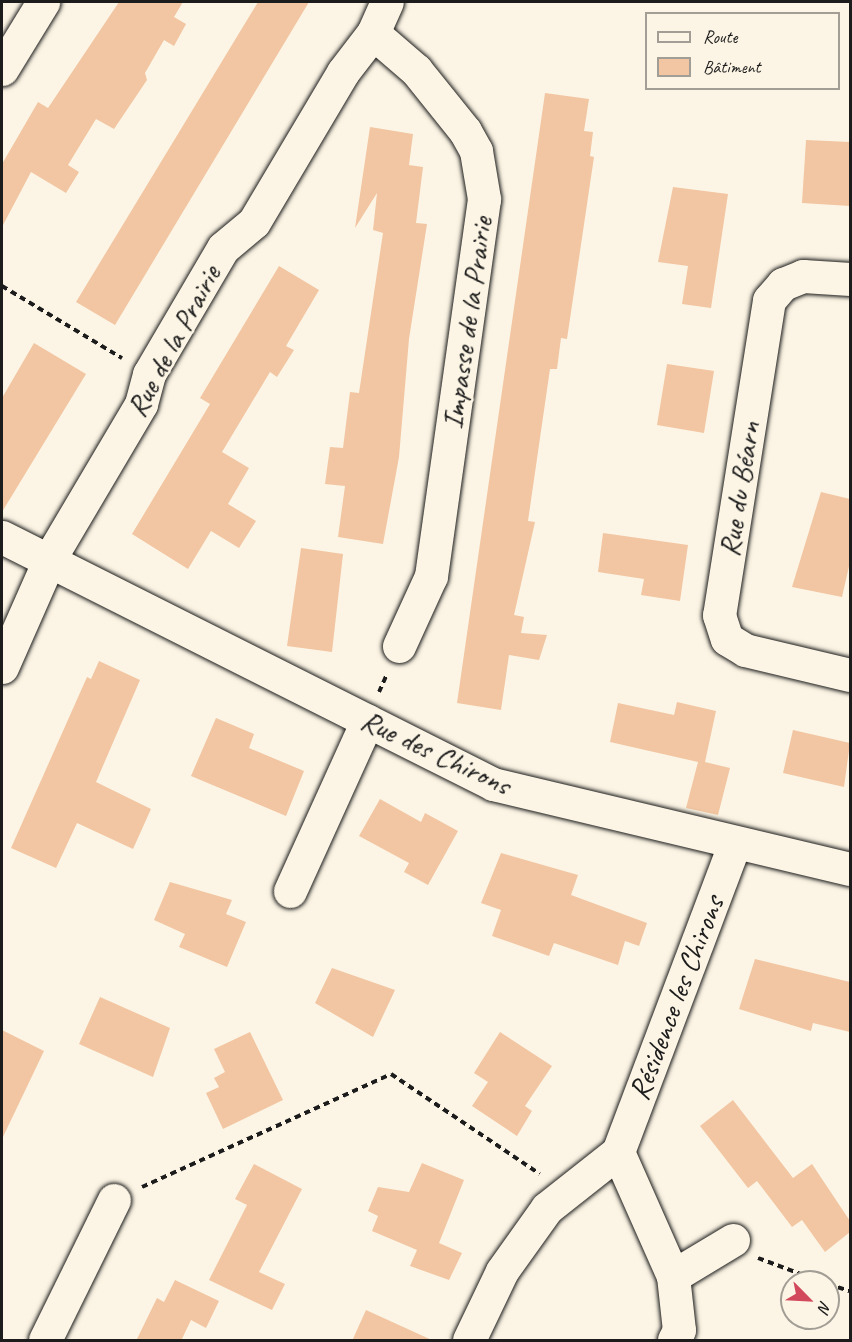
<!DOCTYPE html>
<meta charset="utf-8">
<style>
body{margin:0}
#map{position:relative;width:852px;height:1342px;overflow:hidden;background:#fcf5e5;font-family:Caveat,sans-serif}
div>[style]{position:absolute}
.building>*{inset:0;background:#f2c6a2}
.path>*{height:4px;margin-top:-2px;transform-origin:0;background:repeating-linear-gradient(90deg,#1c1c1c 0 6px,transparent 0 10.5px)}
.roads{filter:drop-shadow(0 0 2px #1c1c1c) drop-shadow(0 0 2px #1c1c1c)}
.street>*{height:33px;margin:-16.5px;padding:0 16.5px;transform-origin:16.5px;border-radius:16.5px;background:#fcf5e5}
span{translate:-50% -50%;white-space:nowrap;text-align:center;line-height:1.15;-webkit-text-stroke:5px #fcf5e5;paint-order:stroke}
.street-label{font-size:30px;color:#1c1c1c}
.frame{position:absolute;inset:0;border:3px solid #1c1c1c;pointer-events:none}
.legend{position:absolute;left:645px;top:12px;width:195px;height:78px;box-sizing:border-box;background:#fcf5e5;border:2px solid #a29e95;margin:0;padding:8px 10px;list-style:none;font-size:18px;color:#1c1c1c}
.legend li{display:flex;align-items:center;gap:12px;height:30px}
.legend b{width:30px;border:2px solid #a29e95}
.north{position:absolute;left:780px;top:1270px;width:60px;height:60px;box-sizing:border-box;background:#fcf5e5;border:2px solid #a29e95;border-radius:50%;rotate:114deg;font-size:16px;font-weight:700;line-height:24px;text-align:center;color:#1c1c1c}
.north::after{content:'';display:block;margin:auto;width:21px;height:27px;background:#d1495b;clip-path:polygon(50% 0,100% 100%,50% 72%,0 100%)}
</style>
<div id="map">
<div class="building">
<div style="clip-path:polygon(119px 2px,183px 2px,174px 17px,186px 24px,174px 46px,164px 40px,145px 73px,147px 80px,114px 129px,96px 119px,68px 165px,79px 172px,66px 193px,31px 172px,2px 227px,2px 164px,38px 102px,48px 108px)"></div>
<div style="clip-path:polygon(258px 2px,309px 2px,115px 325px,76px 302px)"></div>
<div style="clip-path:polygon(545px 93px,589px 99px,584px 131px,593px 132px,590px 156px,594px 157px,567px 339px,561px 338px,557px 369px,550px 369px,528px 521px,535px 522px,514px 615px,524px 617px,521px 633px,547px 635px,539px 660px,509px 655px,501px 710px,457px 703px)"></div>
<div style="clip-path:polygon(370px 127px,413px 134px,409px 165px,423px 167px,416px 223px,427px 224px,409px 339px,399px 457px,383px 544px,338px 537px,345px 486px,325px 484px,330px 447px,343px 448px,350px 392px,359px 393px,383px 233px,373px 230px,377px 193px,355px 228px)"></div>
<div style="clip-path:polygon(806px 140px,850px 142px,850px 206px,802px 203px)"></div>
<div style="clip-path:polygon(673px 187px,728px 194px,711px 308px,682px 304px,688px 266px,658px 262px)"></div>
<div style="clip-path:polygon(279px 266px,319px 290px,286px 346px,294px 350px,277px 377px,270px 372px,222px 452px,249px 468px,228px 504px,256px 521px,239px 548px,211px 531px,188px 569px,132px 534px,210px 404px,200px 398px)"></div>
<div style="clip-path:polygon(34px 343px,86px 374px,2px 512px,2px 398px)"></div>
<div style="clip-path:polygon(667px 364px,714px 371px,704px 433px,657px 425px)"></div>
<div style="clip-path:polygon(821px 492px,850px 499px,850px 562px,842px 597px,792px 587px)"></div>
<div style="clip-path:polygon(603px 533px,688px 545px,680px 601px,641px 595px,644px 579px,598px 572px)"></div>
<div style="clip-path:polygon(301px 548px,343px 554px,332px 652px,287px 646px)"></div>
<div style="clip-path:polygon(99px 661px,140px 680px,96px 782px,151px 809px,133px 849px,77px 823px,56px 868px,11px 848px,87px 677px,91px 679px)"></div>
<div style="clip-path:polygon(677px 702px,716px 711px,705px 762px,730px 768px,718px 815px,686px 808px,698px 762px,610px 742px,618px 703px,674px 715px)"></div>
<div style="clip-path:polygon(216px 718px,254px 734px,249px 748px,304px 771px,286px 816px,191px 776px)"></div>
<div style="clip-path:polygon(793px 730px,850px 743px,844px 787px,783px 773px)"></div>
<div style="clip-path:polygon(380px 799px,421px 822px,425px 813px,458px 831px,428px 885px,404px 872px,409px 863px,359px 836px)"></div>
<div style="clip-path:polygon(501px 853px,578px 875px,571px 895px,647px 923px,639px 946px,625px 941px,618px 965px,554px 943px,549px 956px,492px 936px,501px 910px,481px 903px)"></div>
<div style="clip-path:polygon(170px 882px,232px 900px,226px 914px,246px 922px,227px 967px,179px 947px,185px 934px,154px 920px)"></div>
<div style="clip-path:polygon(755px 959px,850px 982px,850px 1032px,813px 1023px,811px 1031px,739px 1009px)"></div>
<div style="clip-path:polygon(332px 968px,395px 990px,373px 1037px,315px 1003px)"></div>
<div style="clip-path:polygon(100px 997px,170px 1028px,153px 1077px,79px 1044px)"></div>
<div style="clip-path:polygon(2px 1030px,44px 1051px,2px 1139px)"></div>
<div style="clip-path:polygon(250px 1032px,283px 1100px,223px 1129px,206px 1093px,219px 1087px,214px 1078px,225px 1072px,214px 1049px)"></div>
<div style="clip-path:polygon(500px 1032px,552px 1066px,525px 1106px,532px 1111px,517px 1136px,472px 1106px,488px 1082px,474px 1073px)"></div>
<div style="clip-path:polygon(733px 1100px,793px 1178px,812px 1164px,850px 1221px,850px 1232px,825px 1252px,802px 1220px,792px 1227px,757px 1181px,748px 1188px,700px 1126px)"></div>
<div style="clip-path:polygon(422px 1163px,464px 1180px,439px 1243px,462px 1253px,449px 1280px,410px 1266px,417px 1250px,372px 1231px,378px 1216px,368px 1211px,378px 1187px,409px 1192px)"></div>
<div style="clip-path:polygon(254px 1164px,302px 1189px,259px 1272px,285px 1284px,272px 1310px,209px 1280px,247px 1205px,235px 1199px)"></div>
<div style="clip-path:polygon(175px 1280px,219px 1301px,206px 1328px,191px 1320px,181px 1341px,136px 1341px,157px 1298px,164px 1302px)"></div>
<div style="clip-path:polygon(366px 1310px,434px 1341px,352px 1341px)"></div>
</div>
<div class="path">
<div style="left:2px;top:286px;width:140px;rotate:31deg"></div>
<div style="left:379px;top:692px;width:20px;rotate:-66deg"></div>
<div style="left:142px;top:1187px;width:273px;rotate:-24.4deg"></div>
<div style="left:391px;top:1074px;width:179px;rotate:33.9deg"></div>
<div style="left:758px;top:1258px;width:68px;rotate:20.6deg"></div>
<div style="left:828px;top:1284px;width:23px;rotate:18deg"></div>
</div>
<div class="roads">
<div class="street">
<div style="left:373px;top:33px;width:57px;rotate:40.7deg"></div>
<div style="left:416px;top:70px;width:78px;rotate:51.2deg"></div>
<div style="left:465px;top:131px;width:23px;rotate:61deg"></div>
<div style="left:476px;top:151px;width:49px;rotate:80.5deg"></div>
<div style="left:484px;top:199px;width:381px;rotate:98deg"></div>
<div style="left:431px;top:576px;width:77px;rotate:114.6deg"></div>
<div style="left:2px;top:69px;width:79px;rotate:-58.5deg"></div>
<div style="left:850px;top:279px;width:47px;rotate:-176.3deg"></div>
<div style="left:803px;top:276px;width:22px;rotate:158deg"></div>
<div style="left:783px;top:284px;width:21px;rotate:131deg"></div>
<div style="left:769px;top:300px;width:319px;rotate:99deg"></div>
<div style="left:719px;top:615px;width:25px;rotate:72deg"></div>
<div style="left:727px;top:639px;width:21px;rotate:31deg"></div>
<div style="left:745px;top:650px;width:108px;rotate:13.4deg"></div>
<div style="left:2px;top:537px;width:550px;rotate:26.7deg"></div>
<div style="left:493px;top:784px;width:367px;rotate:13.4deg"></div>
<div style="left:2px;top:667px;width:119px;rotate:-66.2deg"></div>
<div style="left:50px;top:558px;width:179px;rotate:-59.4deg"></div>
<div style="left:141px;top:404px;width:31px;rotate:-75deg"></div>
<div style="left:149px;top:374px;width:146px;rotate:-59.6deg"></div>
<div style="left:223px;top:248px;width:40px;rotate:-40deg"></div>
<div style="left:254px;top:222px;width:174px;rotate:-59.3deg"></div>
<div style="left:343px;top:72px;width:49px;rotate:-52.4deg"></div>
<div style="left:373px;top:33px;width:34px;rotate:-66deg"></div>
<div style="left:290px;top:891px;width:187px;rotate:-65.6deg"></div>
<div style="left:618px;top:1152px;width:136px;rotate:66.1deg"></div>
<div style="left:673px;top:1276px;width:54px;rotate:83.7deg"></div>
<div style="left:679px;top:1330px;width:11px;rotate:117deg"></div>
<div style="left:673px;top:1276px;width:70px;rotate:-31deg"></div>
<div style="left:45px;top:1340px;width:156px;rotate:-63.8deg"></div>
<div style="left:469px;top:1340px;width:76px;rotate:-64.4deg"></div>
<div style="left:502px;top:1271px;width:77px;rotate:-54.5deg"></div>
<div style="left:547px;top:1208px;width:90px;rotate:-38.3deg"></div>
<div style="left:618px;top:1152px;width:330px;rotate:-69.3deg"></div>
</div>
</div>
<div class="street-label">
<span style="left:467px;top:323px;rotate:-82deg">Impasse de la Prairie</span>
<span style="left:173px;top:341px;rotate:-62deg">Rue de la Prairie</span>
<span style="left:739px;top:489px;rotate:-81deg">Rue du Béarn</span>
<span style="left:436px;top:752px;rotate:25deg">Rue des Chirons</span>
<span style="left:676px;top:998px;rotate:-69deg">Résidence les Chirons</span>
</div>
<div class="frame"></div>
<ul class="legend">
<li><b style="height:8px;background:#fcf5e5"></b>Route</li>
<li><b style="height:16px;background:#f2c6a2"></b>Bâtiment</li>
</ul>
<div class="north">N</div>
</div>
